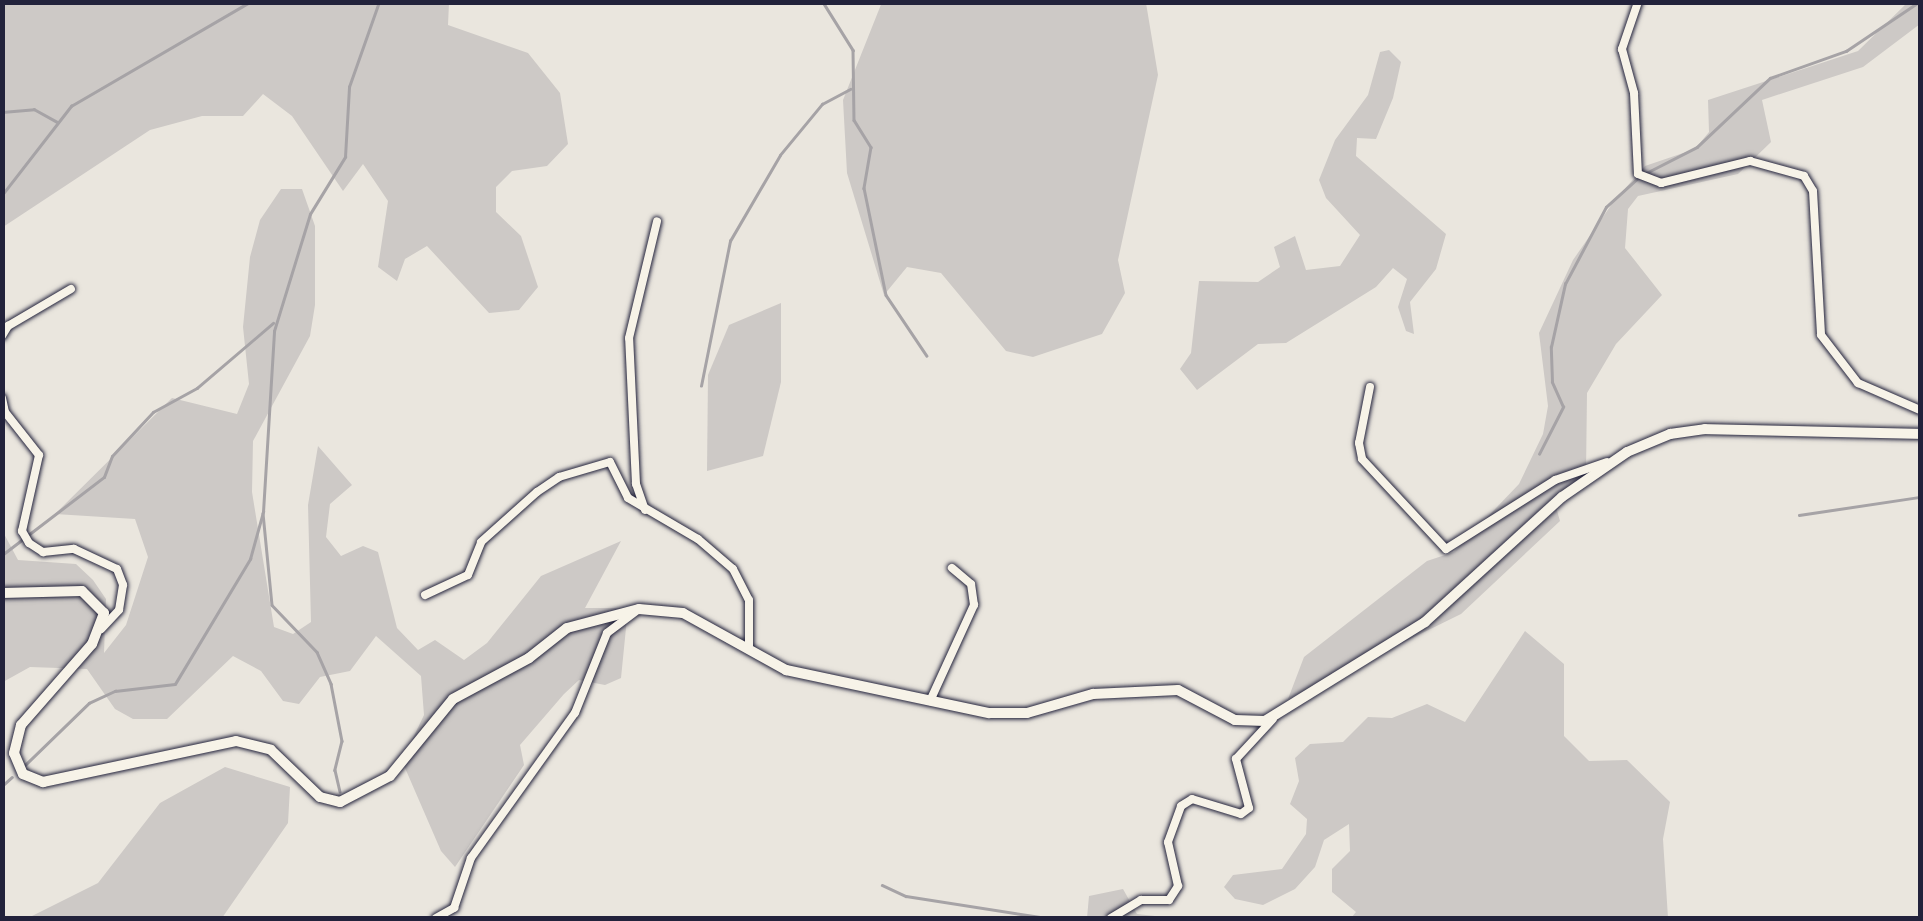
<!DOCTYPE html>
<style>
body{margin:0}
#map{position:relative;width:1923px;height:921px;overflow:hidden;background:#eae6de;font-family:"Architects Daughter",sans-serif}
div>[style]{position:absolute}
.green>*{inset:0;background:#cdc9c6}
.stream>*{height:2.5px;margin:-1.25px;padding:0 1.25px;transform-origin:1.25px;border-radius:1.25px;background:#a6a3a6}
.roads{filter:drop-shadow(0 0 2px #22223b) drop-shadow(0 0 2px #22223b)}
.street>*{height:8px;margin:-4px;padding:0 4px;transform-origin:4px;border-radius:4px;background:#f7f3e8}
.secondary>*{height:10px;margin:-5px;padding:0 5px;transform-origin:5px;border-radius:5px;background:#f7f3e8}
span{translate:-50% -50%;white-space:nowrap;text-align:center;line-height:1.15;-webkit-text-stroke:10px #f7f3e8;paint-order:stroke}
.frame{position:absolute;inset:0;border:5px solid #22223b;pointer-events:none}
</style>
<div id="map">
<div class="green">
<div style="clip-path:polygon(882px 2px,1146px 3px,1158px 75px,1118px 260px,1125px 293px,1102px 334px,1033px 357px,1006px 351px,941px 273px,907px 267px,884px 295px,847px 173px,843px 100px)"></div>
<div style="clip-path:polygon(2px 3px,449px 3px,448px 25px,528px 53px,560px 93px,568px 144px,547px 166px,512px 171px,496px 187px,496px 212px,521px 236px,538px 287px,519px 310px,489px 313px,427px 246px,405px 259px,397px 281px,378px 267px,388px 201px,363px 164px,343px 191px,292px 116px,263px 94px,243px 116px,202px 116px,150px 130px,3px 227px)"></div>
<div style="clip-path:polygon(1907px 3px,1920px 3px,1920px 24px,1863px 67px,1762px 100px,1771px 142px,1738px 174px,1638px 196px,1628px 209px,1625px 248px,1662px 295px,1616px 344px,1587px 393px,1586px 473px,1554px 500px,1560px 521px,1461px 614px,1288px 699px,1304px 657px,1427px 561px,1454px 552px,1519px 484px,1543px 434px,1548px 406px,1539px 333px,1573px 260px,1614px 201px,1645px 166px,1695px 149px,1709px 132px,1708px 100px,1858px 51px)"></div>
<div style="clip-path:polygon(1389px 50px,1401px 62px,1393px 98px,1376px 139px,1357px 138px,1356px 156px,1446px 234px,1436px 269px,1410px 302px,1414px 334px,1406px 331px,1398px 307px,1407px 279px,1393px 268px,1376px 287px,1286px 343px,1258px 344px,1197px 390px,1180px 369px,1191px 353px,1199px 281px,1258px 282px,1280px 267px,1274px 247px,1295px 236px,1306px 270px,1340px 266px,1360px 235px,1326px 198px,1319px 180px,1335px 140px,1368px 95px,1380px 52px)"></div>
<div style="clip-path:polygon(281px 189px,302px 189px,315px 226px,315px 305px,310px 336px,253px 441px,252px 492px,274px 627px,293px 634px,311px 622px,308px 505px,318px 446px,352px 485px,330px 504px,326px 537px,341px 556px,363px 546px,378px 552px,397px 628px,418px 650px,435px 640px,464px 660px,487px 643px,541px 576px,621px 541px,585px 608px,628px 608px,621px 678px,605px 685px,579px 680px,564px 694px,520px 745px,524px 765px,455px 867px,441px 851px,402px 761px,424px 715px,421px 676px,376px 636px,350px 671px,320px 677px,299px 704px,283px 701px,261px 671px,233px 656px,167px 719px,133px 719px,115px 709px,87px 669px,30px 667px,3px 682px,2px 530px,18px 560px,76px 564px,93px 580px,106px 599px,104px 653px,126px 625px,148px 557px,135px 519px,55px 514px,172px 398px,237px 414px,249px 384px,243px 327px,250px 257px,260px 220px)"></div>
<div style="clip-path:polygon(781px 303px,781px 382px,763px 456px,707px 471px,708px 375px,729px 325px)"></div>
<div style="clip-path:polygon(1525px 631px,1564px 664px,1564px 736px,1589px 761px,1627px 760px,1670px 802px,1663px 839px,1668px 918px,1351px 918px,1356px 912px,1332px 892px,1332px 869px,1350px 851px,1349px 824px,1324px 840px,1315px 867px,1295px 889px,1263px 905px,1235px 899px,1224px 887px,1233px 875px,1282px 869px,1306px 834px,1307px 819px,1290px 804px,1299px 781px,1295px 758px,1310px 744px,1343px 742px,1368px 717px,1392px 718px,1427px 704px,1465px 722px)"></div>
<div style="clip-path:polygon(225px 767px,290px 787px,288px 823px,222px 918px,28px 918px,98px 883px,160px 803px)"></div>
<div style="clip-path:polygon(1123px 889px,1137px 914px,1173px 918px,1087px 918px,1089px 896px)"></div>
</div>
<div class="stream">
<div style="left:823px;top:2px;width:57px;rotate:58deg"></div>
<div style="left:853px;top:50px;width:70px;rotate:89.2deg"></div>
<div style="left:854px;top:120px;width:32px;rotate:58deg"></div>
<div style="left:871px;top:147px;width:42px;rotate:99.7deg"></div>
<div style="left:864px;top:188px;width:109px;rotate:78.4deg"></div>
<div style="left:886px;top:295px;width:73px;rotate:56.1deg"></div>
<div style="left:2px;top:112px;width:32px;rotate:-5deg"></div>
<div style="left:34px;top:109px;width:26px;rotate:29deg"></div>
<div style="left:1646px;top:173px;width:57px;rotate:-27deg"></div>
<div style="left:1697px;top:147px;width:100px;rotate:-43.4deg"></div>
<div style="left:1770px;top:78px;width:81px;rotate:-19.6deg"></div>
<div style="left:1846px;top:51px;width:88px;rotate:-33.9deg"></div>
<div style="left:2px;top:195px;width:113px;rotate:-52.2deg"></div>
<div style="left:71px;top:106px;width:207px;rotate:-30.2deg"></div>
<div style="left:701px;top:386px;width:148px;rotate:-78.7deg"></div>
<div style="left:730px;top:241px;width:99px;rotate:-59.8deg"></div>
<div style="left:780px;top:155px;width:66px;rotate:-50.5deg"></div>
<div style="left:822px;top:104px;width:32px;rotate:-28deg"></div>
<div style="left:1539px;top:454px;width:53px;rotate:-62.9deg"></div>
<div style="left:1563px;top:407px;width:27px;rotate:-114deg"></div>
<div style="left:1552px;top:382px;width:35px;rotate:-92deg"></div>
<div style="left:1551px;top:347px;width:65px;rotate:-77.5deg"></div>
<div style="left:1565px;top:284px;width:87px;rotate:-62deg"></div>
<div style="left:1606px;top:207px;width:45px;rotate:-42.3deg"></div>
<div style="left:263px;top:513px;width:92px;rotate:84.4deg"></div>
<div style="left:272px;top:605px;width:65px;rotate:46.2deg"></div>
<div style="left:317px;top:652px;width:35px;rotate:66deg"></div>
<div style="left:331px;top:684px;width:58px;rotate:79.1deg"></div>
<div style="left:342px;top:741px;width:30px;rotate:104deg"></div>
<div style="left:335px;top:770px;width:22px;rotate:77deg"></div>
<div style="left:1799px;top:515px;width:122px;rotate:-8.5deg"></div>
<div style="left:2px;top:555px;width:128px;rotate:-37.4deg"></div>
<div style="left:104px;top:477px;width:22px;rotate:-69deg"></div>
<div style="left:112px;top:456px;width:60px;rotate:-47deg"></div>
<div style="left:153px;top:412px;width:50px;rotate:-28.6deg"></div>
<div style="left:197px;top:388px;width:100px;rotate:-40.5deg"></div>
<div style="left:25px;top:765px;width:89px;rotate:-44.1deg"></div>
<div style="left:89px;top:703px;width:29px;rotate:-25deg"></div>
<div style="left:115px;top:691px;width:60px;rotate:-6.7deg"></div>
<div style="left:175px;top:684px;width:146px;rotate:-59deg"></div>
<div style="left:250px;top:559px;width:49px;rotate:-74.5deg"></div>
<div style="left:263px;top:512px;width:181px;rotate:-86.5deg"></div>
<div style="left:274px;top:331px;width:122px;rotate:-72.9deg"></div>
<div style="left:310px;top:214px;width:67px;rotate:-58.4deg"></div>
<div style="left:345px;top:157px;width:70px;rotate:-86.7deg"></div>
<div style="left:349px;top:87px;width:90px;rotate:-70.6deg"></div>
<div style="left:2px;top:786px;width:13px;rotate:-42deg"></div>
<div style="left:882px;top:885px;width:26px;rotate:25deg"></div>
<div style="left:906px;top:896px;width:142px;rotate:8.9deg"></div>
</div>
<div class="roads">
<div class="street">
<div style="left:1638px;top:2px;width:50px;rotate:108.8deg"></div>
<div style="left:1622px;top:49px;width:46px;rotate:74.7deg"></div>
<div style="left:1634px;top:93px;width:81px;rotate:87.2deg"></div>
<div style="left:1638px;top:174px;width:25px;rotate:21deg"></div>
<div style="left:1661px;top:183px;width:92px;rotate:-13.9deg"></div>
<div style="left:1750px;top:161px;width:56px;rotate:15.5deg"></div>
<div style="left:1804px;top:176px;width:17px;rotate:59deg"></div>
<div style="left:1813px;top:191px;width:144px;rotate:86.8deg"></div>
<div style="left:1821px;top:335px;width:61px;rotate:52.4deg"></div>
<div style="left:1858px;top:383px;width:68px;rotate:23.5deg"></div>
<div style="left:2px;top:336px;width:12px;rotate:-59deg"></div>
<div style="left:8px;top:326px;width:73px;rotate:-30.4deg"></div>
<div style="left:1370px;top:387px;width:57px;rotate:101.1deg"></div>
<div style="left:1359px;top:443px;width:16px;rotate:79deg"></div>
<div style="left:1362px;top:459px;width:123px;rotate:47deg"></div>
<div style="left:1446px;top:549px;width:129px;rotate:-32.3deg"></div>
<div style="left:1555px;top:480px;width:55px;rotate:-19.1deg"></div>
<div style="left:2px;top:398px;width:14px;rotate:78deg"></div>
<div style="left:5px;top:412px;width:55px;rotate:51.7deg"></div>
<div style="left:39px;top:455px;width:78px;rotate:102.6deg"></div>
<div style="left:22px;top:531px;width:14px;rotate:60deg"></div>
<div style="left:29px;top:543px;width:17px;rotate:33deg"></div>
<div style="left:43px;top:552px;width:31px;rotate:-6deg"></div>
<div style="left:74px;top:549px;width:47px;rotate:24.9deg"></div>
<div style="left:117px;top:569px;width:17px;rotate:69deg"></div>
<div style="left:123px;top:585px;width:25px;rotate:99deg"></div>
<div style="left:119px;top:610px;width:26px;rotate:133deg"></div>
<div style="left:645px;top:510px;width:28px;rotate:-109deg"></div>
<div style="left:636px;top:484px;width:146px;rotate:-92.7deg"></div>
<div style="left:629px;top:338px;width:120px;rotate:-76.5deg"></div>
<div style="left:425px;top:595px;width:47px;rotate:-24.9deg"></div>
<div style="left:468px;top:575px;width:35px;rotate:-68deg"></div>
<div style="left:481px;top:542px;width:75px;rotate:-41.8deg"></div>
<div style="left:537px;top:492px;width:27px;rotate:-34deg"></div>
<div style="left:559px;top:477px;width:53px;rotate:-16.4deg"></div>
<div style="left:610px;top:462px;width:40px;rotate:63.4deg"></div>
<div style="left:628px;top:498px;width:81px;rotate:30.4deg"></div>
<div style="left:698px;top:539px;width:46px;rotate:40.6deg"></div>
<div style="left:733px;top:569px;width:35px;rotate:63deg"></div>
<div style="left:749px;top:600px;width:49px;rotate:90deg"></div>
<div style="left:930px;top:701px;width:106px;rotate:-65.4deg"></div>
<div style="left:974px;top:605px;width:21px;rotate:-98deg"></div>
<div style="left:971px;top:584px;width:25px;rotate:-140deg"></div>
<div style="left:436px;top:918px;width:21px;rotate:-29deg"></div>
<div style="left:454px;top:908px;width:53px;rotate:-71.2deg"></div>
<div style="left:471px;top:858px;width:178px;rotate:-54.4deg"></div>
<div style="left:575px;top:713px;width:86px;rotate:-68.2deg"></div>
<div style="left:607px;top:633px;width:35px;rotate:-37deg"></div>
<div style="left:1111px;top:918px;width:35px;rotate:-31deg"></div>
<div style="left:1141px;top:900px;width:28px"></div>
<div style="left:1169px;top:900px;width:17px;rotate:-57deg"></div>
<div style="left:1178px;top:886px;width:45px;rotate:-102.8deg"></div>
<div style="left:1168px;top:842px;width:38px;rotate:-70deg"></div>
<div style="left:1181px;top:806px;width:13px;rotate:-32deg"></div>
<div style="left:1192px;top:799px;width:51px;rotate:17deg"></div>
<div style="left:1241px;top:814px;width:10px;rotate:-37deg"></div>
<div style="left:1249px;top:808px;width:51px;rotate:-104.9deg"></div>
<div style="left:1236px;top:759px;width:54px;rotate:-47.2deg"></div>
</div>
<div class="secondary">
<div style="left:2px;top:593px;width:80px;rotate:-1.4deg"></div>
<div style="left:82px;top:591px;width:31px;rotate:45deg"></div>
<div style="left:104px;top:613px;width:33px;rotate:111deg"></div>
<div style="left:92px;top:644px;width:108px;rotate:131.2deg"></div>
<div style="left:21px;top:725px;width:29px;rotate:104deg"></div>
<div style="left:14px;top:753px;width:23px;rotate:67deg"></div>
<div style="left:23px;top:774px;width:22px;rotate:22deg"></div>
<div style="left:43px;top:782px;width:197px;rotate:-12deg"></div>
<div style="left:236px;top:741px;width:36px;rotate:14deg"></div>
<div style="left:271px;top:750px;width:68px;rotate:43.8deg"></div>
<div style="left:320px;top:797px;width:21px;rotate:14deg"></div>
<div style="left:340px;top:802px;width:56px;rotate:-27.5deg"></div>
<div style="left:390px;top:776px;width:99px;rotate:-50.7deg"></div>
<div style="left:453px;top:699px;width:86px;rotate:-28.3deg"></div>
<div style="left:529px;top:658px;width:48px;rotate:-38.3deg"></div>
<div style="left:567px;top:628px;width:74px;rotate:-14.8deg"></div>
<div style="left:639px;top:609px;width:44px;rotate:5.2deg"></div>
<div style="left:683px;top:613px;width:118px;rotate:29deg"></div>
<div style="left:786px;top:670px;width:208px;rotate:12deg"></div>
<div style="left:989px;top:713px;width:38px"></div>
<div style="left:1027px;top:713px;width:69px;rotate:-16.1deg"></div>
<div style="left:1093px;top:694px;width:85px;rotate:-2.7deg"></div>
<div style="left:1178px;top:690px;width:64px;rotate:27.8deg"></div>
<div style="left:1235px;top:720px;width:30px;rotate:2deg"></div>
<div style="left:1265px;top:721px;width:188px;rotate:-31.7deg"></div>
<div style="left:1425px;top:622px;width:185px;rotate:-42.4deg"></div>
<div style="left:1562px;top:497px;width:79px;rotate:-34.7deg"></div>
<div style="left:1627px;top:452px;width:47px;rotate:-22.7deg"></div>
<div style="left:1670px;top:434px;width:35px;rotate:-8deg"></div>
<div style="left:1705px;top:429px;width:215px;rotate:1.3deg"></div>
</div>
</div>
<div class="frame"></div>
</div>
